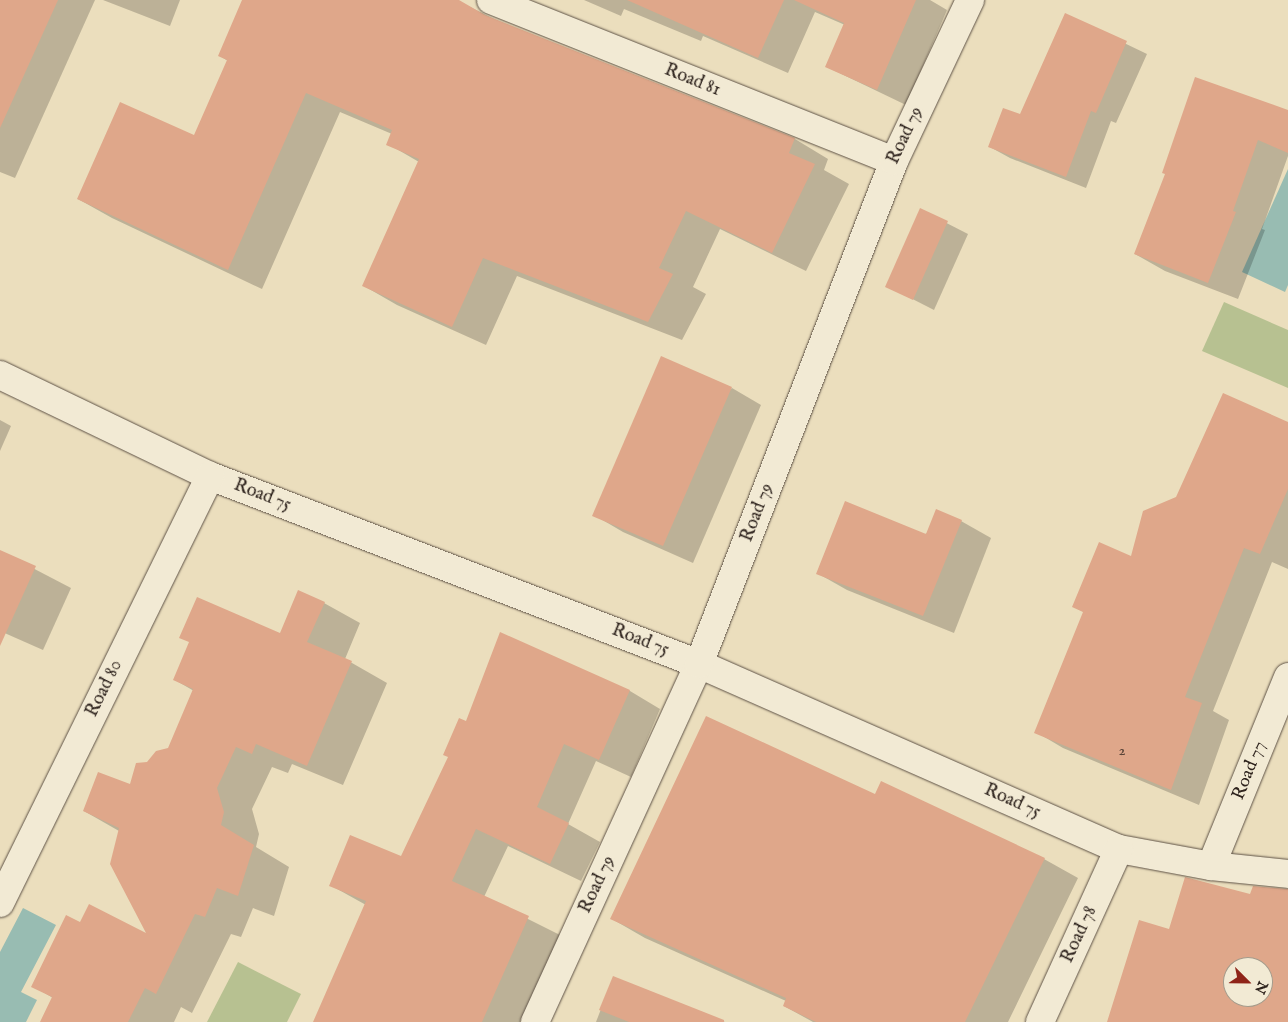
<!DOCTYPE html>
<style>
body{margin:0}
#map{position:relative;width:1288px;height:1022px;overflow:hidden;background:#ebdebd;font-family:"IM FELL English",serif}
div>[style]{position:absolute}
.green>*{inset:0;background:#b7c191}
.water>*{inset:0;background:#98bcb2}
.shadow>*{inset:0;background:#0003}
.building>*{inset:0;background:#dfa78a}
.roads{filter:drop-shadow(0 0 1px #5e5246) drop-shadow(0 0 1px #5e5246)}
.minor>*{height:28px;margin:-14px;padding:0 14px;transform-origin:14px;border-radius:14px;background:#f2ead4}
span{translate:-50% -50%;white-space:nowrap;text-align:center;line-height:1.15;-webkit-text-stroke:4px #f2ead4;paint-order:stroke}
.number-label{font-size:15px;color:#5b4539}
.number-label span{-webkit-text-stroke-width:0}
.street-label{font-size:18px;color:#2f241e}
.north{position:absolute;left:1223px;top:957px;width:50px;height:50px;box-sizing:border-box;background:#f2ead4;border:1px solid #a49b8b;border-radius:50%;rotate:113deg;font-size:14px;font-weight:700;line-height:20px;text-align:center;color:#2f241e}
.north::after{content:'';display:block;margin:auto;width:18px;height:22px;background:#8f2418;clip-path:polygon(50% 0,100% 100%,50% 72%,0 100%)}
</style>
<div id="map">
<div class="green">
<div style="clip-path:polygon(1224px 302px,1288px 330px,1288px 388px,1202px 351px)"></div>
<div style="clip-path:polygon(238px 962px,301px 994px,287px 1022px,207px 1022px)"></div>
</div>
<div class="water">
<div style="clip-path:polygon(1288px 169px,1288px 285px,1285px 292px,1242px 272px)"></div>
<div style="clip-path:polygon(23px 908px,56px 925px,21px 992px,37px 1000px,26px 1022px,0 1022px,0 952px)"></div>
</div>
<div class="shadow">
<div style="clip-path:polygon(0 0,95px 0,15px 178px,0 172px)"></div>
<div style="clip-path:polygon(103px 0,180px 0,170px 26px)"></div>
<div style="clip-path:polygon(243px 0,456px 0,500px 22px,795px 139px,828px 159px,824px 170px,849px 184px,806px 271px,720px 229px,693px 287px,706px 294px,682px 340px,517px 276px,486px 345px,397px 305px,364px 286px,419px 162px,388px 144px,392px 134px,340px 112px,262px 289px,112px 218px,78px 199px,195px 136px,228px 61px,220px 56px)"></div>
<div style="clip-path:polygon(584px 0,930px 0,947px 10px,906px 105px,827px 67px,845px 25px,815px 12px,788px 73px,703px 36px,701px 41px,624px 9px,621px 16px)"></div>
<div style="clip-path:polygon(1066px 15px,1147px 54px,1116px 123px,1111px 121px,1086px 188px,1010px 158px,990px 147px,1021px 116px)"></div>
<div style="clip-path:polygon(1288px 111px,1288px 156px,1262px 229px,1265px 230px,1238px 299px,1165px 271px,1135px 254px)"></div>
<div style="clip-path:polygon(921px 210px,968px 234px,934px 310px,887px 286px)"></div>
<div style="clip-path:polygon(732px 388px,761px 405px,693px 563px,623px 532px,594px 515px)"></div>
<div style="clip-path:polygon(0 420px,11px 426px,0 451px)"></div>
<div style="clip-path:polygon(1288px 424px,1288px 569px,1272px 562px,1213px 711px,1229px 720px,1199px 805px,1063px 748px,1036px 732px,1084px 612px,1074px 607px,1132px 557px,1177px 498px)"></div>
<div style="clip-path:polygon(961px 521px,991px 538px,954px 633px,847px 590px,817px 573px)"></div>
<div style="clip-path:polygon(0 551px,71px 588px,43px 650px,0 631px)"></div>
<div style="clip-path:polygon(324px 603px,360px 623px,345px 659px,387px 683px,343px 785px,292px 764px,288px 773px,272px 767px,252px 809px,259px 834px,256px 847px,289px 867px,274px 916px,253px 908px,241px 937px,231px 934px,192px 1013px,181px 1007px,174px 1022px,47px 1022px,53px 998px,33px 986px,80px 924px,149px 936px,119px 831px,84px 811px,131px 785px,147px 763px,169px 749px,194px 691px,175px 680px,280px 634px)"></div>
<div style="clip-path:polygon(501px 634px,630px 691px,660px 709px,631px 777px,596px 761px,568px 824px,600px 842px,581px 881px,508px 846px,484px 897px,560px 935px,520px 1022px,314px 1022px,366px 905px,330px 885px,402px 858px,466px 723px)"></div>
<div style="clip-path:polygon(876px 796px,1044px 859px,1078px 878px,1008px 1022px,813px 1022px,784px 1006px,786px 1001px,645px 938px,612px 919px)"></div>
<div style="clip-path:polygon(613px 978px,725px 1022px,596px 1022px)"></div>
</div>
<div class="building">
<div style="clip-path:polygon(0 0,58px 0,0 128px)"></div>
<div style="clip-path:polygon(242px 0,459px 0,485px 15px,795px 138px,789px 153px,815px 164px,772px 253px,686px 211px,659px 268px,673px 274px,648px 322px,483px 258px,452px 327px,362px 286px,419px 159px,386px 145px,392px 130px,306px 93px,228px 270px,77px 199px,120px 102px,194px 135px,227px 60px,218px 56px)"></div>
<div style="clip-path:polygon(627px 0,784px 0,758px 58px)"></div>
<div style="clip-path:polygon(794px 0,916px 0,877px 90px,825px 67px,844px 23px)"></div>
<div style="clip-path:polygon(1065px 13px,1127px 41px,1096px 113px,1091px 111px,1066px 177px,988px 147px,1003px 108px,1020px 114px)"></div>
<div style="clip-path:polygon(1195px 77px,1288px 110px,1288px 153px,1258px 140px,1233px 211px,1236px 212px,1208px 283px,1134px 254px,1165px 174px,1162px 173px)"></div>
<div style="clip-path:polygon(920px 208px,948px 221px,913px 300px,885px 287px)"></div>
<div style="clip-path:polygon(661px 356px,732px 387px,663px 546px,592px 516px)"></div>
<div style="clip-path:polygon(1223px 393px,1288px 422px,1288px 489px,1260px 554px,1244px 548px,1185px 697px,1202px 703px,1171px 790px,1034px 733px,1083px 612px,1072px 607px,1099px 542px,1131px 556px,1143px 511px,1176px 497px)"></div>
<div style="clip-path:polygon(845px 501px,926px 534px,936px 509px,962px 520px,923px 616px,816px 574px)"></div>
<div style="clip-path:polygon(0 550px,36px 566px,0 646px)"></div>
<div style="clip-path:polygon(298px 590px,325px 602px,307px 642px,352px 661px,307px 766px,256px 744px,252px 754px,236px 747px,217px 788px,224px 812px,221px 825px,254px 845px,238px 896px,217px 888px,205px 917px,195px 914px,156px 994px,145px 988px,128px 1022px,40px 1022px,52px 997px,31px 987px,66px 915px,80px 922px,89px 904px,146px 933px,110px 864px,119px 828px,83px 811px,98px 772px,130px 784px,136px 763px,147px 762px,156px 751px,168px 748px,193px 689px,173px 680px,189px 642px,179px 638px,197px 597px,280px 633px)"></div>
<div style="clip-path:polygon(500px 632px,630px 690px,599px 760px,564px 744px,537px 807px,569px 823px,550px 864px,476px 829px,452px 881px,529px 916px,482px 1022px,313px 1022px,366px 901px,329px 886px,350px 835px,401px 856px,448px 757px,443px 755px,459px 718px,466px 721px)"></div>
<div style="clip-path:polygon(706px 716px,875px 794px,881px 781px,1045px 858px,965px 1022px,816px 1022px,783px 1006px,786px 998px,610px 919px)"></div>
<div style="clip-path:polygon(evenodd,1185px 877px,1250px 894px,1253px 886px,1288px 889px,1288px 1022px,1107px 1022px,1139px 920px,1169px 929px,1185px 877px,1233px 967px,1263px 967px,1263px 997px,1233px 997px,1233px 967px)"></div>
<div style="clip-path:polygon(613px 976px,724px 1020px,724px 1022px,629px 1022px,599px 1010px)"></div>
</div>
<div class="roads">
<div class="minor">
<div style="left:491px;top:0;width:434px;rotate:21.8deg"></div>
<div style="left:0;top:375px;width:233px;rotate:25.7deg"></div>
<div style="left:210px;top:476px;width:524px;rotate:21.03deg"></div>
<div style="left:699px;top:664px;width:459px;rotate:23.8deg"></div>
<div style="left:1119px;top:849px;width:94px;rotate:10.5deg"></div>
<div style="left:1211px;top:866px;width:77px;rotate:5.9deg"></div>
<div style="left:1211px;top:866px;width:204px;rotate:-67.8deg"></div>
<div style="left:0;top:903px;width:476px;rotate:-63.8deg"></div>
<div style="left:535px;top:1022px;width:394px;rotate:-65.4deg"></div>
<div style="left:699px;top:664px;width:539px;rotate:-68.81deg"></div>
<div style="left:894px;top:161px;width:178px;rotate:-64.7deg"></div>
<div style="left:1040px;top:1022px;width:190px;rotate:-65.5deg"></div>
</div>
</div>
<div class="number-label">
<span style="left:1122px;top:751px">2</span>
</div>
<div class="street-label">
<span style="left:692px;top:81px;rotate:22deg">Road 81</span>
<span style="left:906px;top:136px;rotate:-65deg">Road 79</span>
<span style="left:262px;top:496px;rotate:21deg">Road 75</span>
<span style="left:758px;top:513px;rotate:-69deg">Road 79</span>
<span style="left:640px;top:641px;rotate:21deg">Road 75</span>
<span style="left:105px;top:689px;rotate:-64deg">Road 80</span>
<span style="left:1250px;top:771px;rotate:-68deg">Road 77</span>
<span style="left:1012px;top:802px;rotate:24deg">Road 75</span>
<span style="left:598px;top:885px;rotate:-65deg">Road 79</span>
<span style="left:1080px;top:935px;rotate:-65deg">Road 78</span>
</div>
<div class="north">N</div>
</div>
